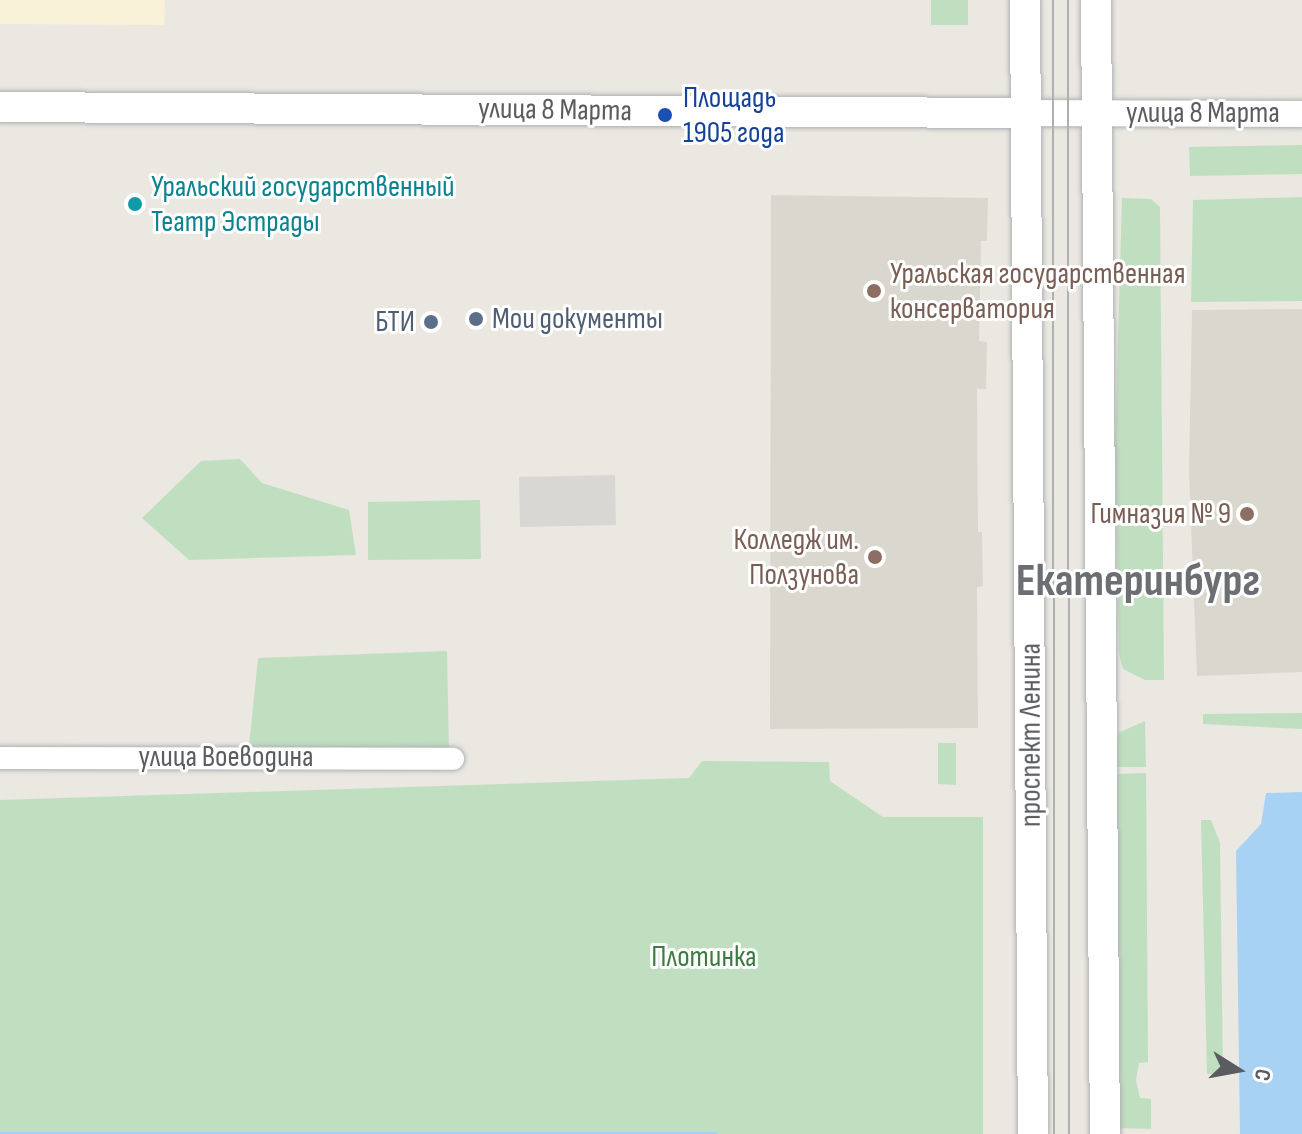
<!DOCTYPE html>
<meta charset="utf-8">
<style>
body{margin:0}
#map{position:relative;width:1302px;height:1134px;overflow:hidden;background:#eae8e1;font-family:"Sofia Sans Condensed",sans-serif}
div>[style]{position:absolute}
.commercial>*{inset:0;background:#f9f1d8}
.industrial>*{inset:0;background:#d9d7d3}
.education>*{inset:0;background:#dad7cf}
.green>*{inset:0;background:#c0dfc0}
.water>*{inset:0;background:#a8d2f3}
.roads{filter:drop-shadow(0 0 2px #afb1b5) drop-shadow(0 0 2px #afb1b5)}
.minor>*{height:22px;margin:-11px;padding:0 11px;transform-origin:11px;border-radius:11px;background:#fff}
.tertiary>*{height:26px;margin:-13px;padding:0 13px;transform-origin:13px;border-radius:13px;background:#fff}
.secondary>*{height:30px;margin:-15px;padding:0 15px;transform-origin:15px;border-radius:15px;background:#fff}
.tram>*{height:2px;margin:-1px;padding:0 1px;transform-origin:1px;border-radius:1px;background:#afb0b0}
.dots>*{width:22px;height:22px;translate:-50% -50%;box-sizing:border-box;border:4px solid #fff;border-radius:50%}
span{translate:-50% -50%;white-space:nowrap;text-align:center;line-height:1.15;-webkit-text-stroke:6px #fff;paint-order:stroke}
.transit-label{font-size:30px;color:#164399}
.left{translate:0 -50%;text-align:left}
.street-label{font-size:30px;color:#5a5c60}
.culture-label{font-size:30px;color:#0d838f}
.education-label{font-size:30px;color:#785e54}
.right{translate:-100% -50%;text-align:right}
.service-label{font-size:30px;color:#4e5e75}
.park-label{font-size:30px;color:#3e7b41}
.town-label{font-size:46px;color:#6b6e72;font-weight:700}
.north{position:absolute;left:1198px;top:1030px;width:80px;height:80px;-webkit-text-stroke:6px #fff;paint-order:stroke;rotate:101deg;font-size:22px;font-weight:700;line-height:32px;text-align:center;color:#5a5c60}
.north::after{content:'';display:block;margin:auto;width:28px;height:36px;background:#5a5c60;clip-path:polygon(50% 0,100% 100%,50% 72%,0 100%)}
</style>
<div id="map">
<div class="commercial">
<div style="clip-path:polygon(0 0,165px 0,164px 25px,0 24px)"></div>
</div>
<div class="industrial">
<div style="clip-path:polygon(615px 475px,616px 525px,520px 527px,519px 477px)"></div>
</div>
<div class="education">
<div style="clip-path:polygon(771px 195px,988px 198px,987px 241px,981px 241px,979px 341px,987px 342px,986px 389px,977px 389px,978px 532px,982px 532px,983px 586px,977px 587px,978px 728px,770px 729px)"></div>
<div style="clip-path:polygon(1302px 309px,1302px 672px,1197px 676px,1189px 472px,1192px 310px)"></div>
</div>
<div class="green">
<div style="clip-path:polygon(931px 0,968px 0,968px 25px,931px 25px)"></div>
<div style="clip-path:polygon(1302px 145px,1302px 174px,1190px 176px,1189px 147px)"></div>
<div style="clip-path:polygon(1302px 197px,1302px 301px,1191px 302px,1193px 200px)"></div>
<div style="clip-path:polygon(1122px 198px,1151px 199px,1160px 207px,1164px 680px,1145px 680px,1123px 669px,1119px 654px,1115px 445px)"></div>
<div style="clip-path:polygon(240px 459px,262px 483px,349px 510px,356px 555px,189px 560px,142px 518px,201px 461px)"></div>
<div style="clip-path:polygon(480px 500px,481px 559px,368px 560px,368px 502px)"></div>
<div style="clip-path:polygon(447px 651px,449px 753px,249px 746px,258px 658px)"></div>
<div style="clip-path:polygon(1302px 713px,1302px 729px,1203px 724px,1203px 714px)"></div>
<div style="clip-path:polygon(1145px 721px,1146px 767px,1115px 767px,1118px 733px)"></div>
<div style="clip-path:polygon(938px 743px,956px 743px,956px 785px,938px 784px)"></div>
<div style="clip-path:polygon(702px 761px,829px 762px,830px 781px,883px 817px,983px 817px,983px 1134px,0 1134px,0 800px,689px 778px)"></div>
<div style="clip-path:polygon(1146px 773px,1148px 1062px,1139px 1063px,1136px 1080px,1140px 1098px,1151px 1099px,1151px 1129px,1117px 1128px,1115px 774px)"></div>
<div style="clip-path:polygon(1201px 820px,1211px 820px,1220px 843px,1223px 1074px,1207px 1074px)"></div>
</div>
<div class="water">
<div style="clip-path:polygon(1302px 792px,1302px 1134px,1240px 1134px,1236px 851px,1261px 824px,1266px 793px)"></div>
<div style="clip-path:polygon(0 1132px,717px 1132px,718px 1134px,0 1134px)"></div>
</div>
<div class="roads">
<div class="minor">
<div style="left:0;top:758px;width:453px;rotate:0.1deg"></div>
</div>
<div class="tertiary">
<div style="left:1026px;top:113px;width:276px;rotate:0.2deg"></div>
</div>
<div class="secondary">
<div style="left:1025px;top:0;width:1134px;rotate:89.6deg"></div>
<div style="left:1096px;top:0;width:1134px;rotate:89.55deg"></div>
<div style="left:0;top:107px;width:1026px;rotate:0.34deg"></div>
</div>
</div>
<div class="tram">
<div style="left:1053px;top:0;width:1134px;rotate:89.95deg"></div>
<div style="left:1068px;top:0;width:1134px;rotate:89.95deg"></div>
</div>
<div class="dots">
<div style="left:665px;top:115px;background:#1a4fb4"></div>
<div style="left:135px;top:204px;background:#0f9aa8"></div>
<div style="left:874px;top:291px;background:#8d6e63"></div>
<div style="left:476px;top:319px;background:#5c6f8a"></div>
<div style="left:431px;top:322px;background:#5c6f8a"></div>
<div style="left:1247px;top:514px;background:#8d6e63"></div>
<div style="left:875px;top:557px;background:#8d6e63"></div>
</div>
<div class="transit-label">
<span class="left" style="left:683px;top:115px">Площадь<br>1905 года</span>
</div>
<div class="street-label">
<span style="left:555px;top:110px;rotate:1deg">улица 8 Марта</span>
<span style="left:1203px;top:113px">улица 8 Марта</span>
<span style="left:1031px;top:735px;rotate:-90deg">проспект Ленина</span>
<span style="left:226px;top:757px">улица Воеводина</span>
</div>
<div class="culture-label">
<span class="left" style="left:151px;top:204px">Уральский государственный<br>Театр Эстрады</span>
</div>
<div class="education-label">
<span class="left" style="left:890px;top:291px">Уральская государственная<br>консерватория</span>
<span class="right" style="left:1231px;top:514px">Гимназия № 9</span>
<span class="right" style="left:859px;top:557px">Колледж им.<br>Ползунова</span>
</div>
<div class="service-label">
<span class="left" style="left:492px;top:319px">Мои документы</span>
<span class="right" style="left:415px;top:322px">БТИ</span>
</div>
<div class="park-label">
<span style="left:704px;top:957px">Плотинка</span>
</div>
<div class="town-label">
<span style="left:1138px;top:582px">Екатеринбург</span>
</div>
<div class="north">С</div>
</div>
